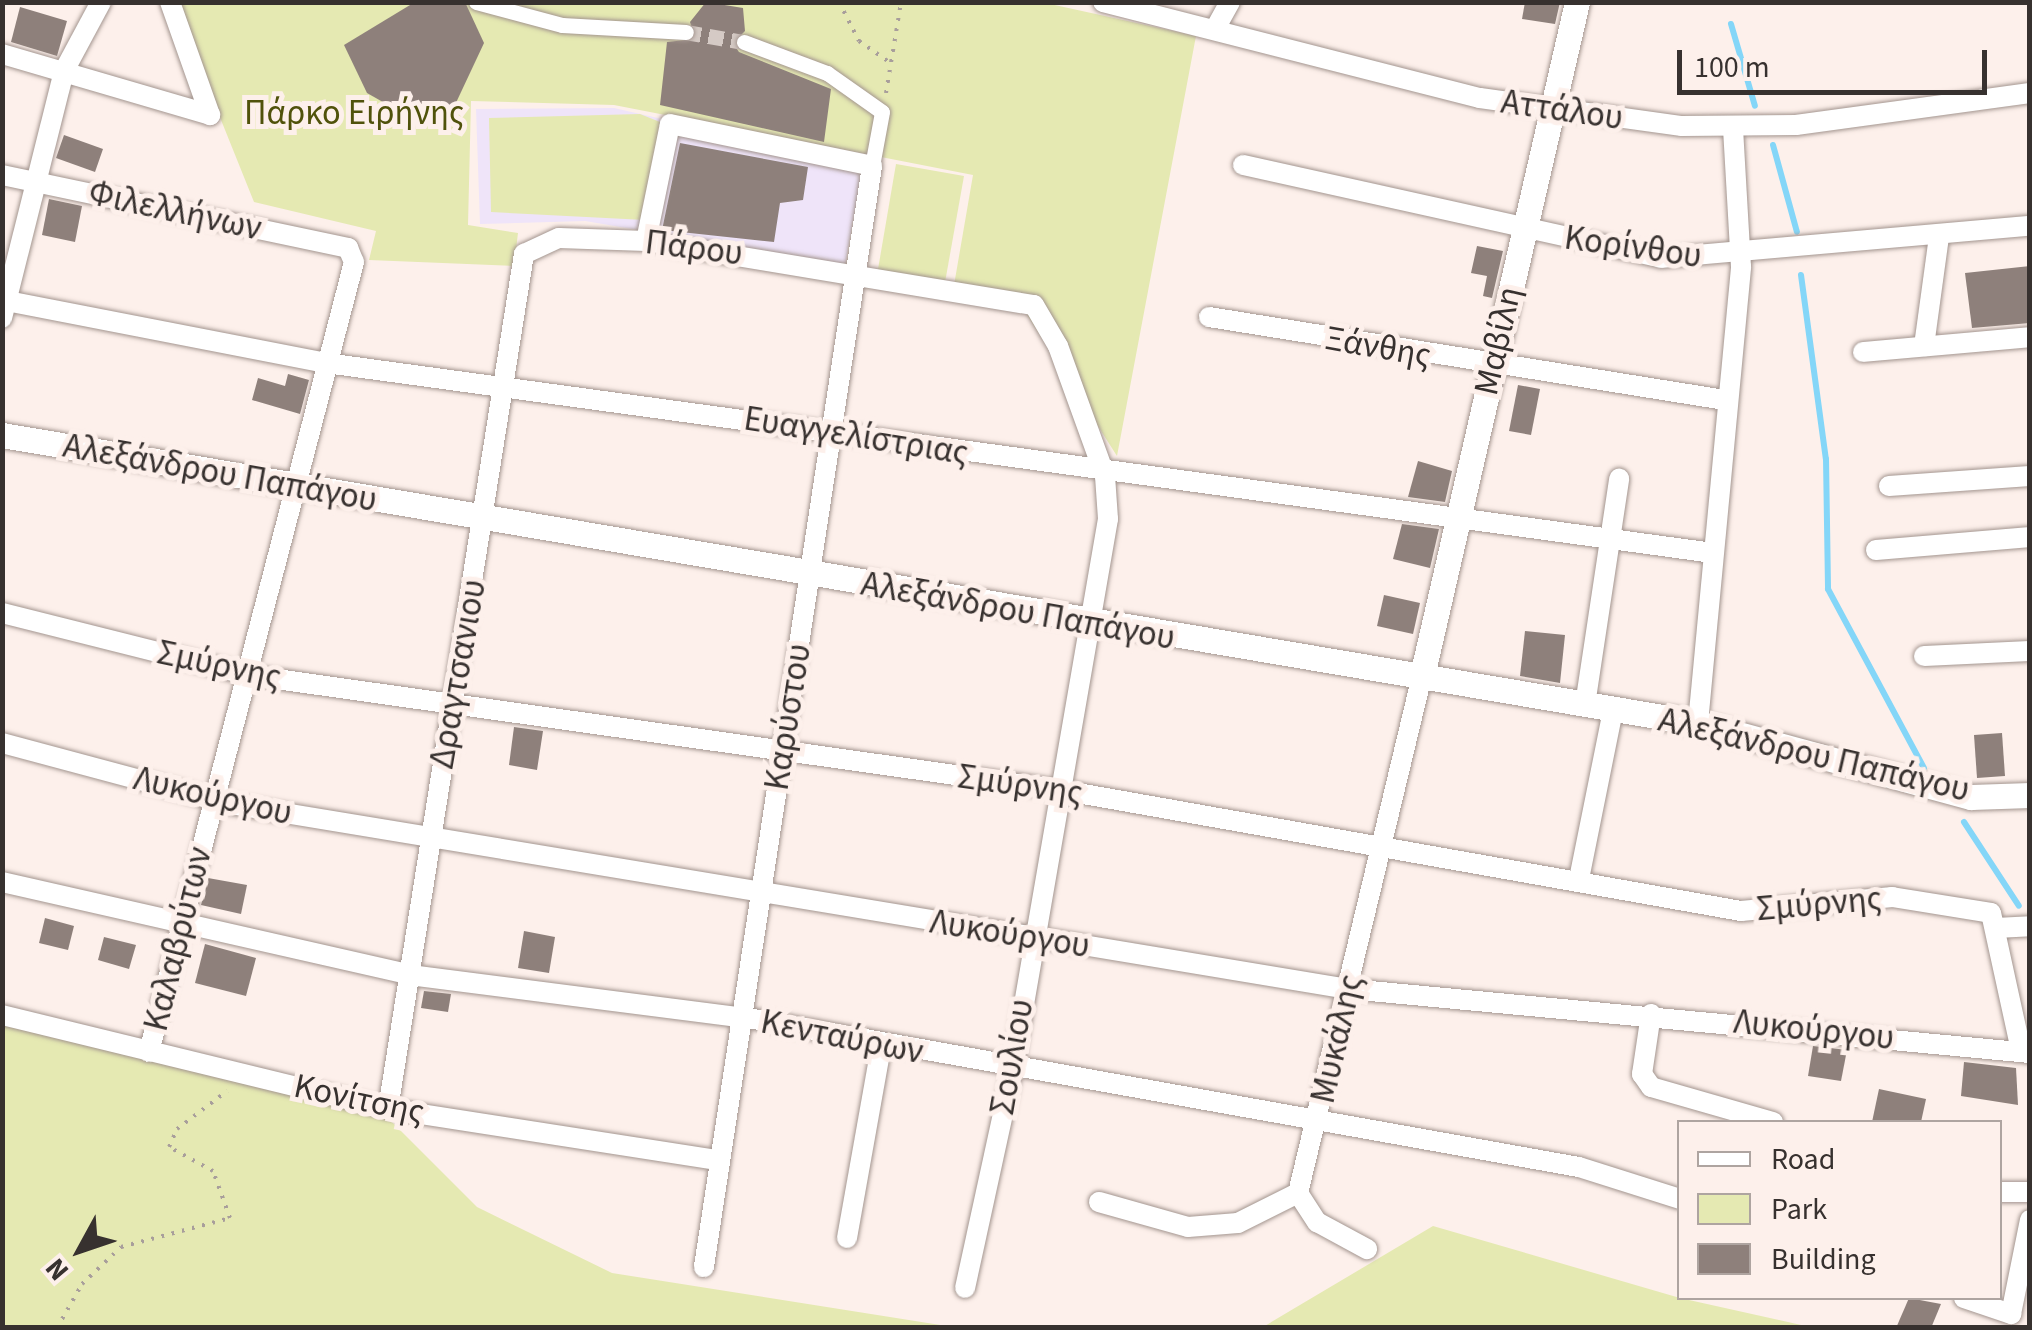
<!DOCTYPE html>
<meta charset="utf-8">
<style>
body{margin:0}
#map{position:relative;width:2032px;height:1330px;overflow:hidden;background:#fdf0eb;font-family:"Source Sans 3",sans-serif}
div>[style]{position:absolute}
.education>*{inset:0;background:#efe4f9}
.green>*{inset:0;background:#e5e9b2}
.stream>*{height:6px;margin:-3px;padding:0 3px;transform-origin:3px;border-radius:3px;background:#84d6f8}
.building>*{inset:0;background:#8e807b}
.pedestrian-tunnel>*{height:15px;margin-top:-7.5px;transform-origin:0;background:repeating-linear-gradient(90deg,#d5cac5 0 15px,transparent 0 23px)}
.path>*{height:4px;margin-top:-2px;transform-origin:0;background:repeating-linear-gradient(90deg,#a89e9b 0 2.5px,transparent 0 10.5px)}
.roads{filter:drop-shadow(0 0 2px #a3958f) drop-shadow(0 0 2px #a3958f)}
.pedestrian>*{height:15px;margin:-7.5px;padding:0 7.5px;transform-origin:7.5px;border-radius:7.5px;background:#fff}
.minor>*{height:20px;margin:-10px;padding:0 10px;transform-origin:10px;border-radius:10px;background:#fff}
.tertiary>*{height:25px;margin:-12.5px;padding:0 12.5px;transform-origin:12.5px;border-radius:12.5px;background:#fff}
span{translate:-50% -50%;white-space:nowrap;text-align:center;line-height:1.15;-webkit-text-stroke:10px #fdf0eb;paint-order:stroke}
.street-label{font-size:35px;color:#37312f}
.park-label{font-size:35px;color:#50520b}
.frame{position:absolute;inset:0;border:5px solid #37312f;pointer-events:none}
.legend{position:absolute;left:1677px;top:1120px;width:325px;height:180px;box-sizing:border-box;background:#fdf0eb;border:2px solid #aea4a0;margin:0;padding:12px 18px;list-style:none;font-size:30px;color:#37312f}
.legend li{display:flex;align-items:center;gap:20px;height:50px}
.legend b{width:50px;border:2px solid #aea4a0}
.north{position:absolute;left:30px;top:1200px;width:100px;height:100px;-webkit-text-stroke:8px #fdf0eb;paint-order:stroke;rotate:230deg;font-size:28px;font-weight:700;line-height:40px;text-align:center;color:#37312f}
.north::after{content:'';display:block;margin:auto;width:35px;height:45px;background:#37312f;clip-path:polygon(50% 0,100% 100%,50% 72%,0 100%)}
.scale{position:absolute;left:1677px;top:50px;width:310px;height:45px;box-sizing:border-box;border:5px solid #37312f;border-top:0;padding-left:12px;font-size:30px;line-height:35px;white-space:nowrap;color:#37312f;-webkit-text-stroke:8px #fdf0eb;paint-order:stroke}
</style>
<div id="map">
<div class="education">
<div style="clip-path:polygon(614px 108px,863px 165px,845px 265px,585px 221px,480px 224px,476px 109px)"></div>
</div>
<div class="green">
<div style="clip-path:polygon(1041px 2px,1196px 36px,1117px 456px,1020px 304px,953px 291px,973px 175px,614px 105px,471px 101px,468px 225px,518px 233px,514px 266px,369px 260px,376px 231px,254px 202px,174px 3px)"></div>
<div style="clip-path:polygon(640px 114px,660px 122px,645px 220px,491px 212px,489px 118px)"></div>
<div style="clip-path:polygon(896px 164px,964px 176px,944px 288px,876px 281px)"></div>
<div style="clip-path:polygon(3px 1021px,387px 1117px,477px 1207px,612px 1273px,953px 1327px,3px 1328px)"></div>
<div style="clip-path:polygon(1433px 1226px,1680px 1298px,1810px 1327px,1263px 1327px)"></div>
</div>
<div class="stream">
<div style="left:1731px;top:24px;width:85px;rotate:73.7deg"></div>
<div style="left:1773px;top:145px;width:90px;rotate:74.6deg"></div>
<div style="left:1801px;top:275px;width:186px;rotate:82.3deg"></div>
<div style="left:1826px;top:459px;width:130px;rotate:89.1deg"></div>
<div style="left:1828px;top:589px;width:203px;rotate:61.8deg"></div>
<div style="left:1964px;top:822px;width:100px;rotate:56.8deg"></div>
</div>
<div class="building">
<div style="clip-path:polygon(415px 2px,465px 2px,484px 43px,454px 107px,411px 118px,367px 93px,344px 45px)"></div>
<div style="clip-path:polygon(706px 2px,743px 8px,745px 31px,733px 43px,739px 52px,831px 89px,824px 142px,660px 105px,667px 42px,695px 39px,690px 22px)"></div>
<div style="clip-path:polygon(1525px 2px,1560px 2px,1555px 24px,1522px 19px)"></div>
<div style="clip-path:polygon(20px 7px,67px 21px,57px 56px,11px 42px)"></div>
<div style="clip-path:polygon(64px 135px,103px 149px,95px 172px,56px 158px)"></div>
<div style="clip-path:polygon(680px 143px,808px 167px,803px 200px,780px 203px,774px 242px,662px 230px)"></div>
<div style="clip-path:polygon(49px 199px,82px 206px,75px 242px,42px 235px)"></div>
<div style="clip-path:polygon(1477px 246px,1503px 251px,1492px 298px,1483px 296px,1487px 276px,1471px 273px)"></div>
<div style="clip-path:polygon(2030px 266px,2030px 323px,1972px 328px,1965px 273px)"></div>
<div style="clip-path:polygon(288px 374px,309px 380px,300px 414px,252px 400px,258px 378px,285px 386px)"></div>
<div style="clip-path:polygon(1518px 385px,1540px 389px,1531px 435px,1509px 431px)"></div>
<div style="clip-path:polygon(1418px 461px,1452px 471px,1445px 502px,1408px 497px)"></div>
<div style="clip-path:polygon(1402px 524px,1439px 529px,1430px 568px,1393px 559px)"></div>
<div style="clip-path:polygon(1384px 595px,1420px 603px,1413px 634px,1377px 626px)"></div>
<div style="clip-path:polygon(1525px 631px,1565px 635px,1560px 683px,1520px 676px)"></div>
<div style="clip-path:polygon(514px 727px,543px 731px,537px 770px,509px 765px)"></div>
<div style="clip-path:polygon(2002px 733px,2005px 776px,1977px 778px,1974px 735px)"></div>
<div style="clip-path:polygon(208px 878px,247px 885px,241px 914px,201px 905px)"></div>
<div style="clip-path:polygon(45px 918px,74px 926px,68px 950px,39px 943px)"></div>
<div style="clip-path:polygon(524px 931px,555px 937px,549px 973px,518px 968px)"></div>
<div style="clip-path:polygon(104px 937px,136px 945px,129px 969px,98px 960px)"></div>
<div style="clip-path:polygon(205px 944px,256px 958px,246px 996px,195px 983px)"></div>
<div style="clip-path:polygon(424px 991px,451px 994px,448px 1012px,421px 1008px)"></div>
<div style="clip-path:polygon(1813px 1046px,1847px 1050px,1841px 1081px,1808px 1076px)"></div>
<div style="clip-path:polygon(1964px 1062px,2016px 1068px,2018px 1105px,1961px 1096px)"></div>
<div style="clip-path:polygon(1879px 1089px,1926px 1099px,1921px 1122px,1872px 1122px)"></div>
<div style="clip-path:polygon(1909px 1298px,1941px 1304px,1931px 1328px,1896px 1328px)"></div>
</div>
<div class="pedestrian-tunnel">
<div style="left:686px;top:32px;width:59px;rotate:9.8deg"></div>
</div>
<div class="path">
<div style="left:839px;top:2px;width:44px;rotate:62.9deg"></div>
<div style="left:859px;top:41px;width:40px;rotate:34.9deg"></div>
<div style="left:886px;top:93px;width:92px;rotate:-80.6deg"></div>
<div style="left:57px;top:1328px;width:51px;rotate:-60.4deg"></div>
<div style="left:82px;top:1284px;width:54px;rotate:-43.5deg"></div>
<div style="left:121px;top:1247px;width:113px;rotate:-14.9deg"></div>
<div style="left:230px;top:1218px;width:50px;rotate:-109.9deg"></div>
<div style="left:213px;top:1171px;width:50px;rotate:-151.4deg"></div>
<div style="left:169px;top:1147px;width:20px;rotate:-66deg"></div>
<div style="left:177px;top:1129px;width:63px;rotate:-37.2deg"></div>
</div>
<div class="roads">
<div class="pedestrian">
<div style="left:476px;top:2px;width:89px;rotate:15deg"></div>
<div style="left:562px;top:25px;width:124px;rotate:3.2deg"></div>
<div style="left:744px;top:42px;width:89px;rotate:20.5deg"></div>
<div style="left:827px;top:73px;width:67px;rotate:35.3deg"></div>
<div style="left:882px;top:112px;width:55px;rotate:100.5deg"></div>
</div>
<div class="minor">
<div style="left:170px;top:2px;width:120px;rotate:70.5deg"></div>
<div style="left:1103px;top:2px;width:389px;rotate:14.3deg"></div>
<div style="left:1480px;top:98px;width:204px;rotate:7.9deg"></div>
<div style="left:1682px;top:126px;width:114px;rotate:-0.5deg"></div>
<div style="left:1796px;top:125px;width:236px;rotate:-7.8deg"></div>
<div style="left:1215px;top:29px;width:31px;rotate:-61deg"></div>
<div style="left:2px;top:54px;width:217px;rotate:16.3deg"></div>
<div style="left:1243px;top:165px;width:428px;rotate:12.5deg"></div>
<div style="left:1661px;top:258px;width:370px;rotate:-5deg"></div>
<div style="left:2px;top:175px;width:354px;rotate:11.9deg"></div>
<div style="left:348px;top:248px;width:15px;rotate:67deg"></div>
<div style="left:354px;top:262px;width:816px;rotate:104.55deg"></div>
<div style="left:646px;top:241px;width:119px;rotate:-78.4deg"></div>
<div style="left:670px;top:124px;width:206px;rotate:11.7deg"></div>
<div style="left:872px;top:166px;width:1114px;rotate:98.68deg"></div>
<div style="left:2px;top:300px;width:330px;rotate:11deg"></div>
<div style="left:326px;top:363px;width:1400px;rotate:7.8deg"></div>
<div style="left:1209px;top:317px;width:523px;rotate:9.14deg"></div>
<div style="left:2px;top:318px;width:255px;rotate:-75.9deg"></div>
<div style="left:64px;top:71px;width:78px;rotate:-61.8deg"></div>
<div style="left:1924px;top:346px;width:111px;rotate:-82.2deg"></div>
<div style="left:1863px;top:352px;width:168px;rotate:-5.1deg"></div>
<div style="left:1889px;top:486px;width:141px;rotate:-4.1deg"></div>
<div style="left:1876px;top:550px;width:155px;rotate:-4.8deg"></div>
<div style="left:2px;top:613px;width:254px;rotate:14.1deg"></div>
<div style="left:248px;top:675px;width:821px;rotate:8.05deg"></div>
<div style="left:1061px;top:790px;width:691px;rotate:10.09deg"></div>
<div style="left:1741px;top:911px;width:152px;rotate:-5.3deg"></div>
<div style="left:1892px;top:897px;width:100px;rotate:9.2deg"></div>
<div style="left:1991px;top:913px;width:131px;rotate:77.7deg"></div>
<div style="left:2019px;top:1041px;width:13px;rotate:29deg"></div>
<div style="left:1924px;top:656px;width:106px;rotate:-2.7deg"></div>
<div style="left:1585px;top:705px;width:229px;rotate:-81.4deg"></div>
<div style="left:1698px;top:723px;width:458px;rotate:-84.6deg"></div>
<div style="left:1741px;top:267px;width:139px;rotate:-93.3deg"></div>
<div style="left:2px;top:743px;width:236px;rotate:15deg"></div>
<div style="left:230px;top:804px;width:1134px;rotate:9.39deg"></div>
<div style="left:1349px;top:989px;width:684px;rotate:5.37deg"></div>
<div style="left:1579px;top:879px;width:172px;rotate:-78.6deg"></div>
<div style="left:2px;top:882px;width:418px;rotate:12.8deg"></div>
<div style="left:410px;top:975px;width:341px;rotate:7.3deg"></div>
<div style="left:748px;top:1018px;width:844px;rotate:10.17deg"></div>
<div style="left:1579px;top:1167px;width:106px;rotate:17.6deg"></div>
<div style="left:1996px;top:928px;width:34px;rotate:-3deg"></div>
<div style="left:1651px;top:1014px;width:61px;rotate:98.5deg"></div>
<div style="left:1642px;top:1074px;width:16px;rotate:55deg"></div>
<div style="left:1651px;top:1087px;width:127px;rotate:16deg"></div>
<div style="left:2px;top:1015px;width:397px;rotate:13.7deg"></div>
<div style="left:388px;top:1109px;width:335px;rotate:8.8deg"></div>
<div style="left:388px;top:1109px;width:866px;rotate:-80.96deg"></div>
<div style="left:524px;top:254px;width:38px;rotate:-25deg"></div>
<div style="left:559px;top:238px;width:87px;rotate:2deg"></div>
<div style="left:646px;top:241px;width:393px;rotate:9.4deg"></div>
<div style="left:1034px;top:305px;width:48px;rotate:59.7deg"></div>
<div style="left:1058px;top:346px;width:138px;rotate:70.1deg"></div>
<div style="left:1105px;top:476px;width:43px;rotate:86deg"></div>
<div style="left:1108px;top:519px;width:557px;rotate:99.82deg"></div>
<div style="left:1013px;top:1068px;width:225px;rotate:102.3deg"></div>
<div style="left:2000px;top:1192px;width:30px"></div>
<div style="left:1298px;top:1193px;width:35px;rotate:57deg"></div>
<div style="left:1317px;top:1222px;width:57px;rotate:28.4deg"></div>
<div style="left:1099px;top:1202px;width:92px;rotate:15.7deg"></div>
<div style="left:1188px;top:1227px;width:50px;rotate:-4.6deg"></div>
<div style="left:1238px;top:1223px;width:67px;rotate:-26.6deg"></div>
<div style="left:1298px;top:1193px;width:528px;rotate:-76.52deg"></div>
<div style="left:847px;top:1238px;width:194px;rotate:-79.9deg"></div>
<div style="left:1964px;top:1298px;width:50px;rotate:18.8deg"></div>
<div style="left:2011px;top:1314px;width:96px;rotate:-78.6deg"></div>
</div>
<div class="tertiary">
<div style="left:2px;top:435px;width:1720px;rotate:9.64deg"></div>
<div style="left:1698px;top:723px;width:283px;rotate:15.2deg"></div>
<div style="left:1971px;top:797px;width:59px;rotate:-1.9deg"></div>
<div style="left:1421px;top:680px;width:696px;rotate:-77.04deg"></div>
</div>
</div>
<div class="street-label">
<span style="left:1562px;top:110px;rotate:8deg">Αττάλου</span>
<span style="left:175px;top:211px;rotate:12deg">Φιλελλήνων</span>
<span style="left:1633px;top:247px;rotate:8deg">Κορίνθου</span>
<span style="left:694px;top:248px;rotate:7deg">Πάρου</span>
<span style="left:1498px;top:341px;rotate:-77deg">Μαβίλη</span>
<span style="left:1378px;top:347px;rotate:10deg">Ξάνθης</span>
<span style="left:856px;top:436px;rotate:9deg">Ευαγγελίστριας</span>
<span style="left:220px;top:473px;rotate:10deg">Αλεξάνδρου Παπάγου</span>
<span style="left:1018px;top:611px;rotate:10deg">Αλεξάνδρου Παπάγου</span>
<span style="left:219px;top:665px;rotate:12deg">Σμύρνης</span>
<span style="left:458px;top:674px;rotate:-80deg">Δραγτσανιου</span>
<span style="left:788px;top:717px;rotate:-81deg">Καρύστου</span>
<span style="left:1814px;top:755px;rotate:13deg">Αλεξάνδρου Παπάγου</span>
<span style="left:1020px;top:785px;rotate:8deg">Σμύρνης</span>
<span style="left:213px;top:796px;rotate:13deg">Λυκούργου</span>
<span style="left:1819px;top:904px;rotate:-5deg">Σμύρνης</span>
<span style="left:1010px;top:934px;rotate:9deg">Λυκούργου</span>
<span style="left:178px;top:939px;rotate:-76deg">Καλαβρύτων</span>
<span style="left:1814px;top:1030px;rotate:6deg">Λυκούργου</span>
<span style="left:842px;top:1037px;rotate:11deg">Κενταύρων</span>
<span style="left:1337px;top:1039px;rotate:-77deg">Μυκάλης</span>
<span style="left:1012px;top:1057px;rotate:-80deg">Σουλίου</span>
<span style="left:359px;top:1099px;rotate:12deg">Κονίτσης</span>
</div>
<div class="park-label">
<span style="left:354px;top:113px">Πάρκο Ειρήνης</span>
</div>
<div class="frame"></div>
<ul class="legend">
<li><b style="height:12px;background:#fff"></b>Road</li>
<li><b style="height:28px;background:#e5e9b2"></b>Park</li>
<li><b style="height:28px;background:#8e807b"></b>Building</li>
</ul>
<div class="north">N</div>
<div class="scale">100 m</div>
</div>
